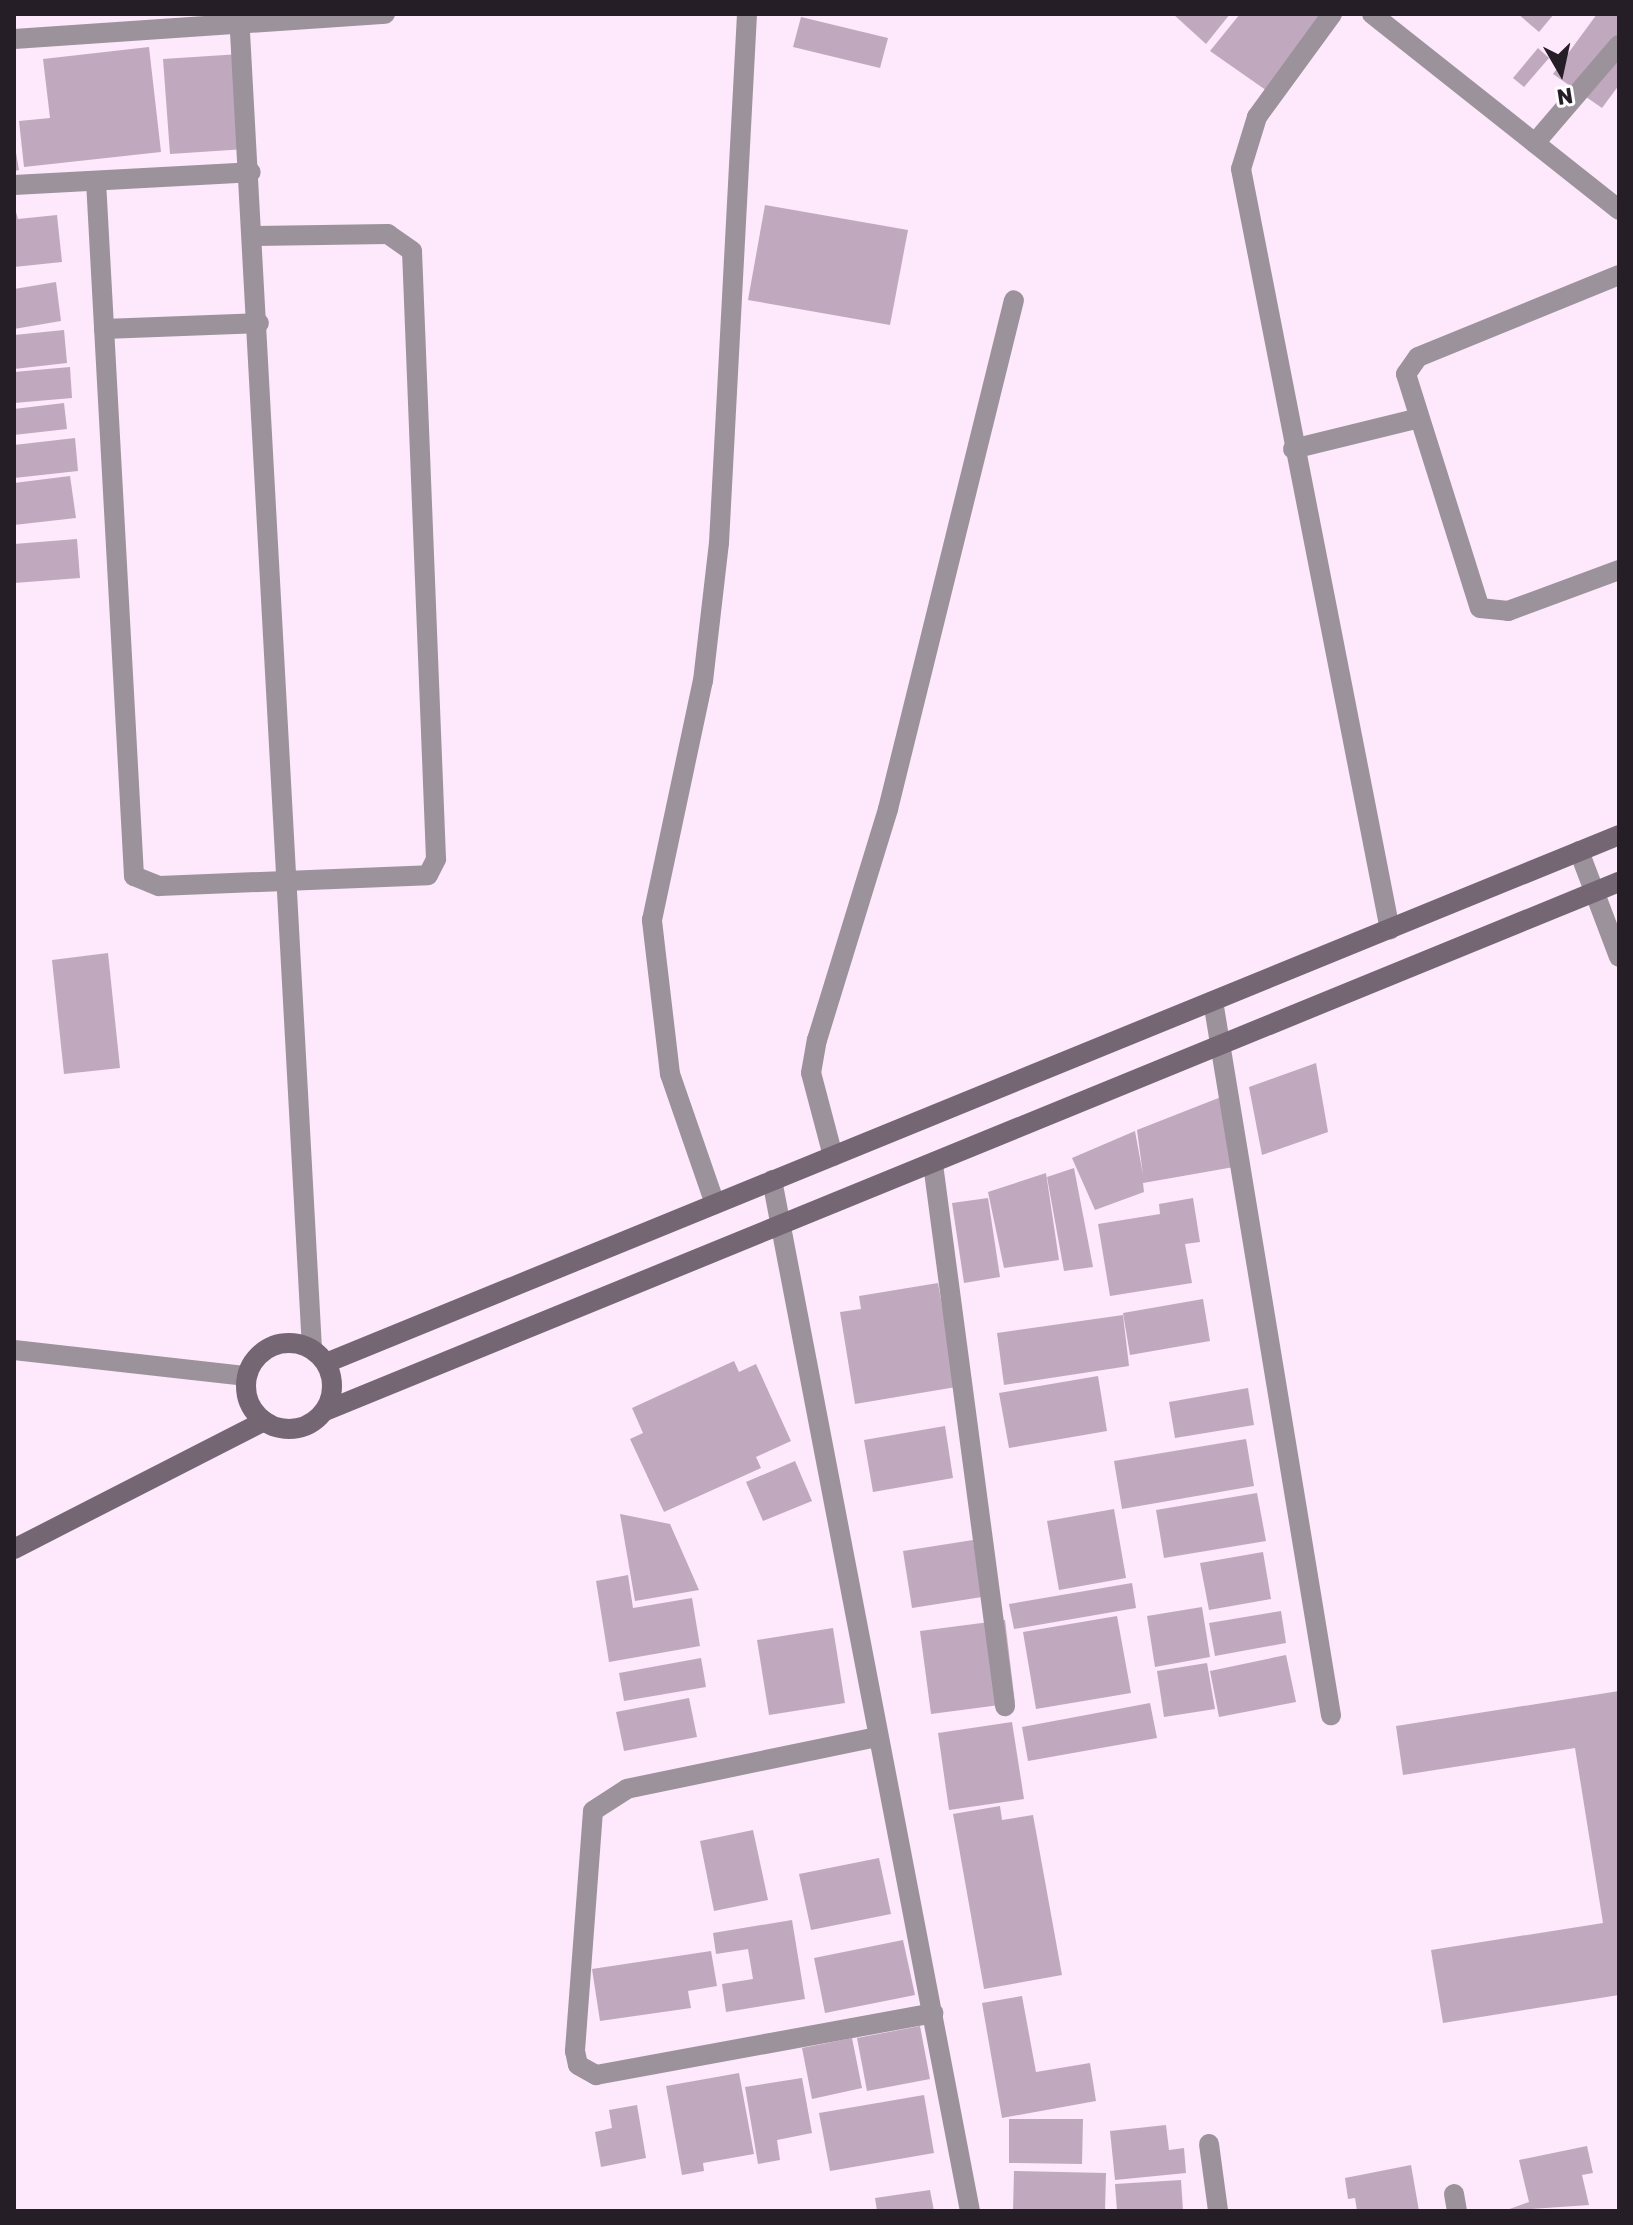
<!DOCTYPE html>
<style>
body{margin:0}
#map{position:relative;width:1633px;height:2225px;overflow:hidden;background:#fde9fb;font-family:Rubik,sans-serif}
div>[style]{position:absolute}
.building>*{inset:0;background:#c0a9be}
.lane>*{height:20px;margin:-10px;padding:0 10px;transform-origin:10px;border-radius:10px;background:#9c929b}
.street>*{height:20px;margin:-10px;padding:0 10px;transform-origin:10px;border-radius:10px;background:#9c929b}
.secondary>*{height:20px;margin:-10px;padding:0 10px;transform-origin:10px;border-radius:10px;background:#746673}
.secondary>.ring{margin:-10px;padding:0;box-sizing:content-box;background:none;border:20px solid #746673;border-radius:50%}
span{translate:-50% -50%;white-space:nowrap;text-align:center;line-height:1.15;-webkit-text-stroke:6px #fff;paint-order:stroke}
.frame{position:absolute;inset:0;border:16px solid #261e26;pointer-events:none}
.north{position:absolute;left:1521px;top:32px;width:80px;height:80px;-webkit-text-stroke:6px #fff;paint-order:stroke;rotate:171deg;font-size:22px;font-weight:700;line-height:32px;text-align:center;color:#261e26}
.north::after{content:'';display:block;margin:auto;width:28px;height:36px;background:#261e26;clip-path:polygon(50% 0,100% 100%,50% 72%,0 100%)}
</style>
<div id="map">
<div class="building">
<div style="clip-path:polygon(1173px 14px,1230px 14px,1206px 44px)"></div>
<div style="clip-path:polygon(1240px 14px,1332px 14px,1270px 93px,1210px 51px)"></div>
<div style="clip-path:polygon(1518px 14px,1554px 14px,1539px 32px)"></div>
<div style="clip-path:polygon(1597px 14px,1619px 14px,1619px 85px,1602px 108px,1553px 74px)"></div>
<div style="clip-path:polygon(801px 17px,888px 38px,880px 68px,793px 47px)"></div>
<div style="clip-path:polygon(149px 47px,161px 152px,24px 167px,19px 121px,50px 118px,43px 59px)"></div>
<div style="clip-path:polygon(1538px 48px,1549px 58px,1524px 87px,1513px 78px)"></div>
<div style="clip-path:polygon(240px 54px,246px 149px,170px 154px,163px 59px)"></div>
<div style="clip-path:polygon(14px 141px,19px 170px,14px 171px)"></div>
<div style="clip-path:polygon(14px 205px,18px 219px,57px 215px,62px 262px,14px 267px)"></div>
<div style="clip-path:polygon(765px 205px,908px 230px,890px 325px,748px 300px)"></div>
<div style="clip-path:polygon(56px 282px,61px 321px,14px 329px,14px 289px)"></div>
<div style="clip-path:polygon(64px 330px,67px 363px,14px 369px,14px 335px)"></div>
<div style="clip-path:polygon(70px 367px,72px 398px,14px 403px,14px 372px)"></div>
<div style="clip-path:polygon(64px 403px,67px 429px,14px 435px,14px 409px)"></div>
<div style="clip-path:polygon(75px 438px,78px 471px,14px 478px,14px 445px)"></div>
<div style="clip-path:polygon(70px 476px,76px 518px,14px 525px,14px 483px)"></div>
<div style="clip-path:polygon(77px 539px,80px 578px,14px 583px,14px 544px)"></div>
<div style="clip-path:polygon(108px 953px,120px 1068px,64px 1074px,52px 960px)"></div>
<div style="clip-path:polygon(1316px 1063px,1328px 1132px,1262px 1155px,1249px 1087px)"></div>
<div style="clip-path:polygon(1221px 1097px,1234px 1167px,1143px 1183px,1144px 1192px,1095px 1210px,1072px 1158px,1135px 1131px,1143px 1175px,1137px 1130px)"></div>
<div style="clip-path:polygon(1074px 1168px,1093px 1267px,1064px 1271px,1047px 1177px)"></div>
<div style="clip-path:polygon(1046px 1173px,1059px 1260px,1004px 1268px,988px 1192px)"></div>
<div style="clip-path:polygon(988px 1198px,1000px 1277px,964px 1283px,952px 1203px)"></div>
<div style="clip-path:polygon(1193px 1198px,1200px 1242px,1185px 1244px,1192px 1283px,1110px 1296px,1098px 1224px,1160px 1214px,1159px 1204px)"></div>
<div style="clip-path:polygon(938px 1283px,956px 1387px,855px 1404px,840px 1312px,861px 1309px,859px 1296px)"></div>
<div style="clip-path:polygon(1203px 1299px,1210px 1341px,1130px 1355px,1123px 1313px)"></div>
<div style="clip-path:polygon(1123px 1315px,1129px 1366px,1004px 1385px,997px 1333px)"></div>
<div style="clip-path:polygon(734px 1361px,739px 1372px,756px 1364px,791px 1441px,756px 1457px,761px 1468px,664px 1512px,630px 1439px,643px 1433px,632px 1408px)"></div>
<div style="clip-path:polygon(1098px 1376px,1107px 1431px,1009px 1448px,999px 1393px)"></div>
<div style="clip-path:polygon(1248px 1388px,1254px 1425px,1175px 1438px,1169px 1402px)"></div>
<div style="clip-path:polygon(945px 1426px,953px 1478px,873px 1492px,864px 1440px)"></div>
<div style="clip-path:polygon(1246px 1439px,1254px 1486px,1122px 1509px,1114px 1461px)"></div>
<div style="clip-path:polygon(795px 1461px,812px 1501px,763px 1521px,746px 1482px)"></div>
<div style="clip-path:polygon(1257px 1493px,1266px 1541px,1164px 1558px,1156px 1510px)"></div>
<div style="clip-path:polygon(1114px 1509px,1126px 1578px,1059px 1590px,1047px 1521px)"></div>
<div style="clip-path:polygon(620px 1514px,670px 1524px,699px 1590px,635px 1601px)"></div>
<div style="clip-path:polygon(973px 1540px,982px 1597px,912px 1608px,903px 1551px)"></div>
<div style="clip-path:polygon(1263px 1552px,1271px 1599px,1209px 1610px,1200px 1563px)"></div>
<div style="clip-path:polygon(628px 1575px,633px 1608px,692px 1598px,700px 1646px,609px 1662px,596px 1581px)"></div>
<div style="clip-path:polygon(1132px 1583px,1136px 1608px,1014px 1629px,1009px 1604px)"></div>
<div style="clip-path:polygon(1202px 1607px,1210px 1657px,1155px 1667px,1147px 1616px)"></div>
<div style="clip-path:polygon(1281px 1611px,1286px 1643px,1215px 1656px,1209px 1623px)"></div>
<div style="clip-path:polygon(1117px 1616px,1131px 1693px,1036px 1709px,1023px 1632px)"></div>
<div style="clip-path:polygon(1005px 1620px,1015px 1703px,931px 1714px,920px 1631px)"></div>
<div style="clip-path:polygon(833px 1628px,845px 1703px,769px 1715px,757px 1640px)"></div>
<div style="clip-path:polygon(1286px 1655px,1296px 1702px,1219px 1717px,1210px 1671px)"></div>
<div style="clip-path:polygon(701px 1658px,706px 1687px,624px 1701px,619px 1673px)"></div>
<div style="clip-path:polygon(1207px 1663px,1215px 1709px,1164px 1717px,1157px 1671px)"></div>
<div style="clip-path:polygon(1619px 1691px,1619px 1995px,1443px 2023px,1431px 1950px,1603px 1923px,1575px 1748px,1403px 1775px,1396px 1726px)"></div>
<div style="clip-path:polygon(689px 1698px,697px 1737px,624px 1751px,616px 1712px)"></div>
<div style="clip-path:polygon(1150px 1703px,1157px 1738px,1028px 1761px,1022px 1727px)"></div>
<div style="clip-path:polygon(1012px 1722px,1024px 1799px,949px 1810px,938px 1733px)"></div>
<div style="clip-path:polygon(1000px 1806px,1002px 1820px,1033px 1815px,1062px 1975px,984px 1989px,953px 1814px)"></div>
<div style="clip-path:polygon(753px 1830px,768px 1900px,714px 1911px,700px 1841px)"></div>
<div style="clip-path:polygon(879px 1858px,891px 1914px,811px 1930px,799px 1874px)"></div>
<div style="clip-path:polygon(792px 1920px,805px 1999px,726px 2012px,722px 1984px,753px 1979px,748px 1949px,716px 1954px,713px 1933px)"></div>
<div style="clip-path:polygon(903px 1940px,915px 1995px,825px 2013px,814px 1958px)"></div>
<div style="clip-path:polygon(711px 1951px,717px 1986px,688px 1991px,691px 2008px,600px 2021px,592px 1969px)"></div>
<div style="clip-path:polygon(1022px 1996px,1036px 2072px,1090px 2063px,1096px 2101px,1002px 2118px,982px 2003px)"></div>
<div style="clip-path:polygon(920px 2026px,930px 2079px,867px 2091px,857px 2038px)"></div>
<div style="clip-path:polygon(852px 2038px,862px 2088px,812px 2099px,802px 2048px)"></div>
<div style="clip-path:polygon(739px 2073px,754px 2154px,703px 2163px,704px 2171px,682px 2175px,666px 2086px)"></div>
<div style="clip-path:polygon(802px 2078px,812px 2133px,777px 2140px,780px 2160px,758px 2164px,745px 2087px)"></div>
<div style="clip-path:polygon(924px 2095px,934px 2153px,830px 2171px,819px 2113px)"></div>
<div style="clip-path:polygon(637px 2105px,646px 2158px,601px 2167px,595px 2132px,612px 2128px,609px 2110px)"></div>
<div style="clip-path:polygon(1009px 2119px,1083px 2119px,1082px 2164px,1009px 2163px)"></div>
<div style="clip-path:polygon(1166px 2125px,1169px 2150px,1184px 2148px,1186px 2173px,1115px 2180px,1110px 2131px)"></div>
<div style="clip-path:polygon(1587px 2146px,1593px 2173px,1582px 2175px,1589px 2205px,1504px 2211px,1529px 2202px,1519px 2160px)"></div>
<div style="clip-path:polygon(1411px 2165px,1419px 2211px,1357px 2211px,1355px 2198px,1348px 2199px,1345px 2178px)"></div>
<div style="clip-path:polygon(1014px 2171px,1106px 2173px,1105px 2211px,1013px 2211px)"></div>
<div style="clip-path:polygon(1181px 2180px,1183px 2211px,1117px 2211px,1115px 2184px)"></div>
<div style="clip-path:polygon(930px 2190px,934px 2211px,877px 2211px,875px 2198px)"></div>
</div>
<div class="lane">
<div style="left:833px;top:1156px;width:86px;rotate:-104.8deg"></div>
<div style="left:811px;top:1073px;width:34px;rotate:-80deg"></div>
<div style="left:817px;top:1040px;width:242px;rotate:-72.9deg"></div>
<div style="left:888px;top:809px;width:524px;rotate:-76.1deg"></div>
<div style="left:1209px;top:2144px;width:68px;rotate:82.3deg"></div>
</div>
<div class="street">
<div style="left:239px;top:14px;width:1336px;rotate:86.87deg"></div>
<div style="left:1332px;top:14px;width:127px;rotate:126.1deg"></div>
<div style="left:1257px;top:117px;width:54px;rotate:107.1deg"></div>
<div style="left:1241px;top:169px;width:775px;rotate:78.92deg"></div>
<div style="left:1372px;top:14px;width:315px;rotate:38.4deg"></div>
<div style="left:14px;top:39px;width:372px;rotate:-3.9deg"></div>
<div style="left:1535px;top:143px;width:129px;rotate:-49.4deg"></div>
<div style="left:96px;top:181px;width:696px;rotate:86.87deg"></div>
<div style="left:134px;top:876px;width:27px;rotate:22deg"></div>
<div style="left:159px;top:886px;width:269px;rotate:-2.3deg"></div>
<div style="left:428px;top:875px;width:18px;rotate:-63deg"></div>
<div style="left:436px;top:859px;width:608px;rotate:-92.26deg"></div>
<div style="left:412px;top:251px;width:29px;rotate:-145deg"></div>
<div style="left:388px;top:234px;width:133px;rotate:179.1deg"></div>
<div style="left:14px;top:185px;width:237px;rotate:-3.1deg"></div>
<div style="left:1619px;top:275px;width:217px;rotate:157.8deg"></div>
<div style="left:1418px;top:357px;width:21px;rotate:125deg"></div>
<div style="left:1406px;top:374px;width:245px;rotate:72.5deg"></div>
<div style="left:1480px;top:608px;width:28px;rotate:6deg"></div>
<div style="left:1508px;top:611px;width:118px;rotate:-20.3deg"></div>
<div style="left:104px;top:329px;width:155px;rotate:-2.2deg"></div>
<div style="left:1293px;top:449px;width:126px;rotate:-13.8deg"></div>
<div style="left:1579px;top:851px;width:113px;rotate:69.3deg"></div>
<div style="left:1213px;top:1001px;width:724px;rotate:80.62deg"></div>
<div style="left:933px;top:1164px;width:547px;rotate:82.43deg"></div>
<div style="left:772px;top:1180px;width:1050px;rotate:79.13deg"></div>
<div style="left:715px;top:1204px;width:138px;rotate:-109.1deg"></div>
<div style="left:670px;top:1074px;width:155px;rotate:-96.7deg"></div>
<div style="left:652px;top:920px;width:244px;rotate:-78deg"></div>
<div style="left:703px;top:681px;width:139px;rotate:-83.4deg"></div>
<div style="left:719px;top:543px;width:530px;rotate:-86.97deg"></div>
<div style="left:14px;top:1350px;width:234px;rotate:6.4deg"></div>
<div style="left:877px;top:1737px;width:255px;rotate:168.3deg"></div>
<div style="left:627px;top:1789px;width:40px;rotate:147.1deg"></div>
<div style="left:593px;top:1811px;width:241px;rotate:94.3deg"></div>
<div style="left:575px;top:2051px;width:14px;rotate:78deg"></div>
<div style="left:578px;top:2065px;width:21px;rotate:29deg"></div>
<div style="left:596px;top:2075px;width:343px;rotate:-10.4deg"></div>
<div style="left:1454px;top:2194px;width:17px;rotate:80deg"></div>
</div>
<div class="secondary">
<div class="ring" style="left:246px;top:1343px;width:66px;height:66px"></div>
<div style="left:326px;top:1363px;width:1397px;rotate:-22.21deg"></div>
<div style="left:325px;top:1411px;width:1398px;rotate:-22.24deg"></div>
<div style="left:14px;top:1549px;width:281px;rotate:-27.1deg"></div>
</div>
<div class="frame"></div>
<div class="north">N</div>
</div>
